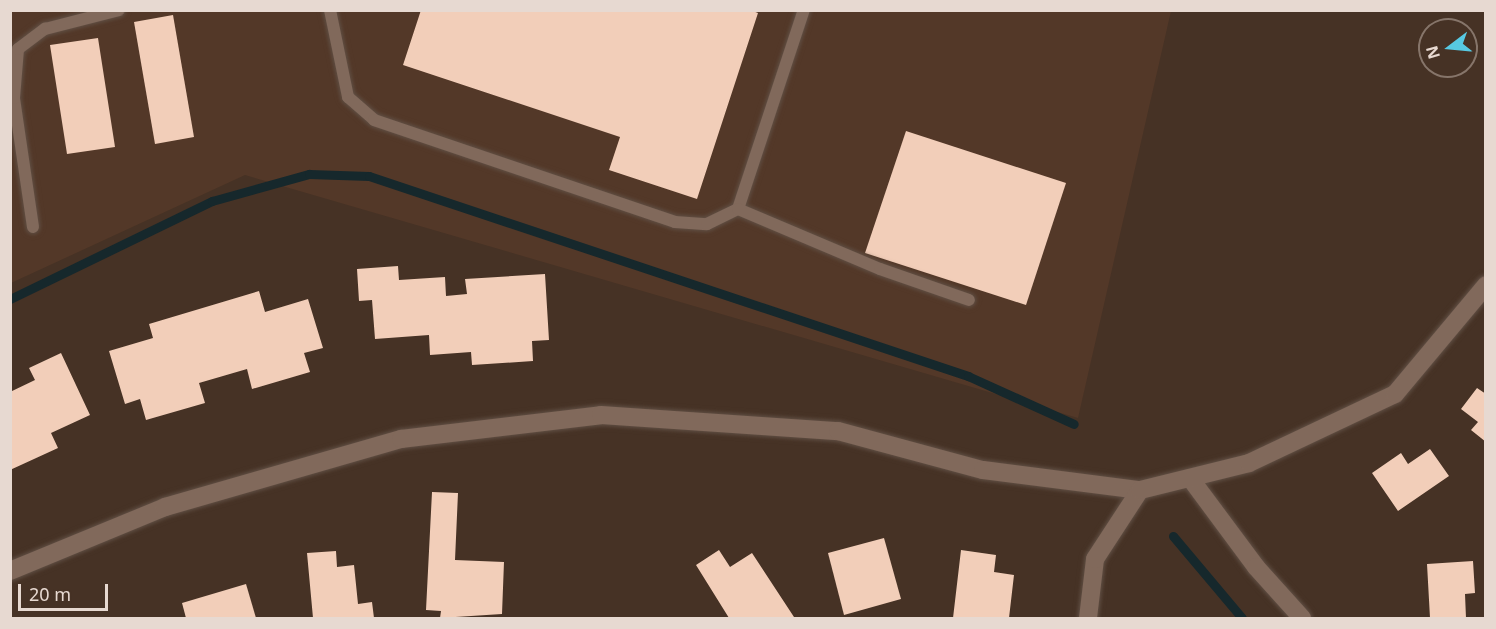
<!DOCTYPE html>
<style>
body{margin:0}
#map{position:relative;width:1496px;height:629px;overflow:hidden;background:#463225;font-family:"Noto Sans",sans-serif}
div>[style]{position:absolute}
.built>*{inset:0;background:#533828}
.stream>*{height:9px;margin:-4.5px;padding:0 4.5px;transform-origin:4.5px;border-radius:4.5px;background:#16282c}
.building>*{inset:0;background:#f2ceb9}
.roads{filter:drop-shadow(0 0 2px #604f44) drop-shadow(0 0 2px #604f44)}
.service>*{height:12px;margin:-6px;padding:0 6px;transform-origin:6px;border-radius:6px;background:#81695b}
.minor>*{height:18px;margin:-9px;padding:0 9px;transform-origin:9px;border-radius:9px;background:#81695b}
.tertiary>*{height:18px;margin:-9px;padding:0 9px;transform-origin:9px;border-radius:9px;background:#81695b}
span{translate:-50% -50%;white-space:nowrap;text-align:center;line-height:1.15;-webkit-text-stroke:6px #463225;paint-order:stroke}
.frame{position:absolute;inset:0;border:12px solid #e7d9d1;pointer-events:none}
.north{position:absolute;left:1418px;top:18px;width:60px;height:60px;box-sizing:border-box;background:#463225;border:2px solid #86756a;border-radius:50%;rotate:254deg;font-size:16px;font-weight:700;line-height:24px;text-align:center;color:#e7d9d1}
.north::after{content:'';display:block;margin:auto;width:21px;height:27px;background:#57c9e2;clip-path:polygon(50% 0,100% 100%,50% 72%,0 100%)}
.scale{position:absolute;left:18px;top:584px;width:90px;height:27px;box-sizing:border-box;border:3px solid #e7d9d1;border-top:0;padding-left:8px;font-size:18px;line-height:21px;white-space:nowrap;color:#e7d9d1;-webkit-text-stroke:4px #463225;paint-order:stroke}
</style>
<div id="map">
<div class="built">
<div style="clip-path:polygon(10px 11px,1171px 11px,1078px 418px,245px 175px,11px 283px)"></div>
</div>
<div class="stream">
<div style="left:10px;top:299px;width:225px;rotate:-25.9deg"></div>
<div style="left:212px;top:201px;width:101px;rotate:-15.6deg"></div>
<div style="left:309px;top:174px;width:60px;rotate:1.9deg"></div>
<div style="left:369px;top:176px;width:632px;rotate:18.46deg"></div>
<div style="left:968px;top:376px;width:116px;rotate:24.4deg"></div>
<div style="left:1173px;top:536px;width:107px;rotate:49.9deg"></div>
</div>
<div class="building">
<div style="clip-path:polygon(421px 10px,750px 10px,758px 13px,697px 199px,609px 170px,620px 137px,403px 65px)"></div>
<div style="clip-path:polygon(173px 15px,194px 137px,155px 144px,134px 22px)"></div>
<div style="clip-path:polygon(98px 38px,115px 147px,67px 154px,50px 45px)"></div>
<div style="clip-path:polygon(906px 131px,1066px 183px,1026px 305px,865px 253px)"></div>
<div style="clip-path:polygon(398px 266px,399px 280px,445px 277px,446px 296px,467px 294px,465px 279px,545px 274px,549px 340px,532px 341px,533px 361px,472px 365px,471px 352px,430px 355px,429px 335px,375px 339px,372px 300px,359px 301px,357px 269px)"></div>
<div style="clip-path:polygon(259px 291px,265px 312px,308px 299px,323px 348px,304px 353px,310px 372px,252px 389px,247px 369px,199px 383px,205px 403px,146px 420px,140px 399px,125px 404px,109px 351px,153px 338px,149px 324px)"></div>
<div style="clip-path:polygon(61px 353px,90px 415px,51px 433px,58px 448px,10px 470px,10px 392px,35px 380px,29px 368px)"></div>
<div style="clip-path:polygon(1477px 388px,1486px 394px,1486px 442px,1471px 430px,1478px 422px,1461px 409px)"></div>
<div style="clip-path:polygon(1430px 449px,1449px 476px,1398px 511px,1372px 473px,1401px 453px,1408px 464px)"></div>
<div style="clip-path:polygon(432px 492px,458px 493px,455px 560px,504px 562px,502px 614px,440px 618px,441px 611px,426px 610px)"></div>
<div style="clip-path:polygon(884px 538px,901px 599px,844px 615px,828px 553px)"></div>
<div style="clip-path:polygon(719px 550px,730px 567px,752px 553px,794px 617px,729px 618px,696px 565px)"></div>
<div style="clip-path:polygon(961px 550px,996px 555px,994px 572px,1014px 575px,1009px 618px,953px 618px)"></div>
<div style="clip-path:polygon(336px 551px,337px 567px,354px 565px,358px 604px,372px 602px,374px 618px,313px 618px,307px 553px)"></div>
<div style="clip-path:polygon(1473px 561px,1475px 593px,1465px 594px,1466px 618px,1430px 618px,1427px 564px)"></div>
<div style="clip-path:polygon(246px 584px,256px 618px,186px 618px,182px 603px)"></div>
</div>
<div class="roads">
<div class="service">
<div style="left:330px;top:10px;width:89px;rotate:78.3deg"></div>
<div style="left:348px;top:97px;width:35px;rotate:41deg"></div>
<div style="left:374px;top:120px;width:318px;rotate:18.7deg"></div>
<div style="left:675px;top:222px;width:32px;rotate:4deg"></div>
<div style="left:707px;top:224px;width:34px;rotate:-26deg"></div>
<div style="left:738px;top:209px;width:210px;rotate:-71.7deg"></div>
<div style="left:738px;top:209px;width:154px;rotate:22.9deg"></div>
<div style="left:880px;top:269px;width:94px;rotate:19.2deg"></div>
<div style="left:33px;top:227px;width:130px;rotate:-98.4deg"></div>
<div style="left:14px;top:98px;width:49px;rotate:-85.3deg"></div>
<div style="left:18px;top:49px;width:34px;rotate:-37deg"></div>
<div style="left:45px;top:29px;width:76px;rotate:-14.4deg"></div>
</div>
<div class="minor">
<div style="left:1190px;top:478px;width:111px;rotate:53.4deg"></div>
<div style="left:1256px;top:567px;width:69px;rotate:48deg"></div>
<div style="left:10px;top:571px;width:168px;rotate:-22.4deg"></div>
<div style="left:165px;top:507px;width:246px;rotate:-16.1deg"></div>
<div style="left:401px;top:439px;width:201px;rotate:-6.8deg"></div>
<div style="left:601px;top:415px;width:238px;rotate:3.9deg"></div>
<div style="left:838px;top:431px;width:150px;rotate:15.1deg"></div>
<div style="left:983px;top:470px;width:158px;rotate:7.3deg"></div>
</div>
<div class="tertiary">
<div style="left:1088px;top:618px;width:59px;rotate:-83.2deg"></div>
<div style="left:1095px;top:559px;width:82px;rotate:-56.9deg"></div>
<div style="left:1140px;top:490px;width:112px;rotate:-13.9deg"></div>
<div style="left:1249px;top:463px;width:161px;rotate:-25.3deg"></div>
<div style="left:1395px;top:394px;width:142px;rotate:-50.1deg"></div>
</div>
</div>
<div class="frame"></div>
<div class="north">N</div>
<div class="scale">20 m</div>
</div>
